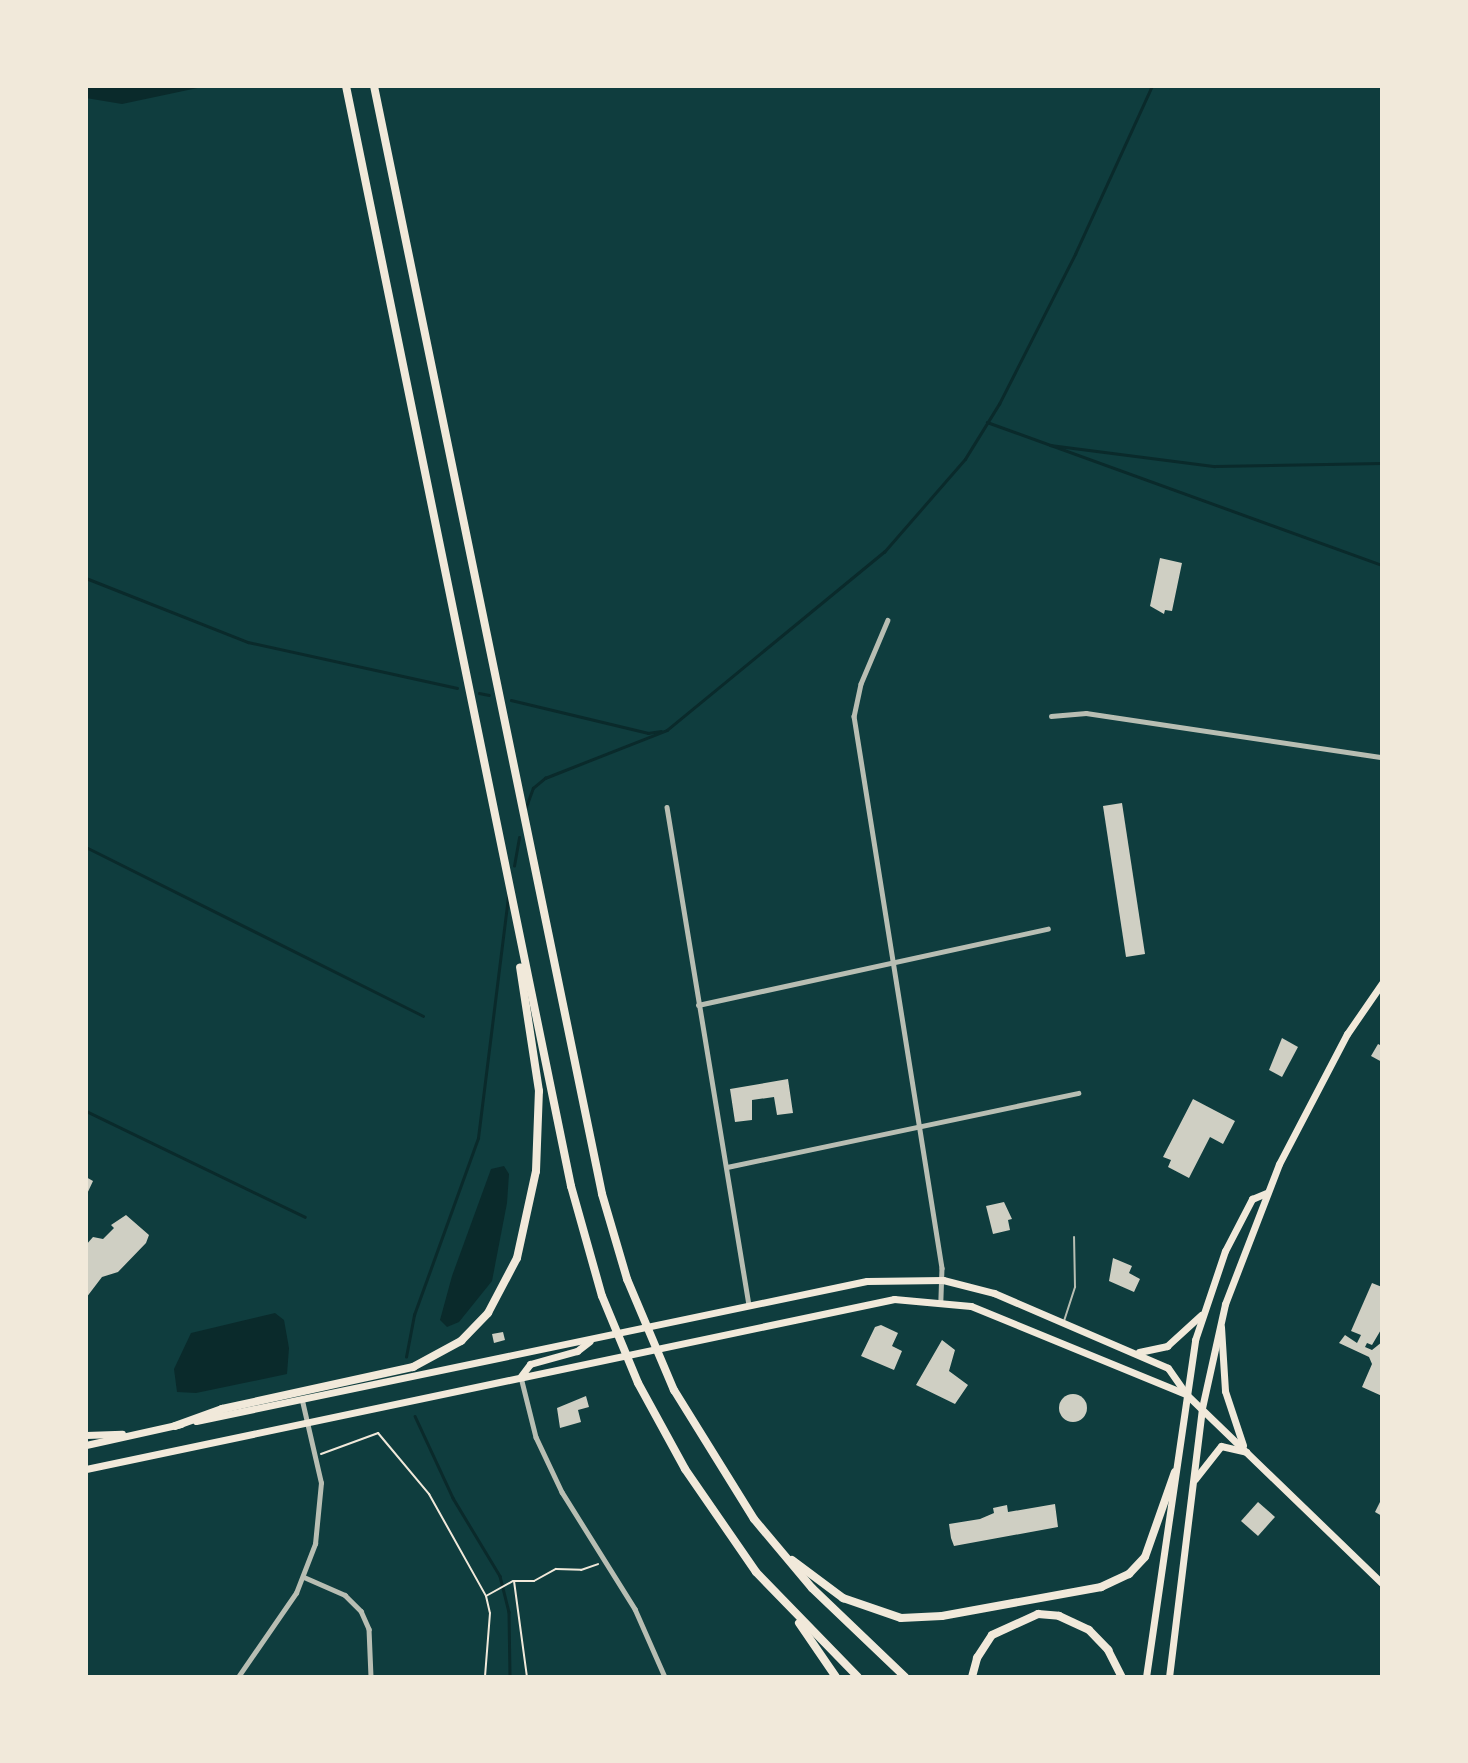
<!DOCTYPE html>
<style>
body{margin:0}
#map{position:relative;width:1468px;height:1763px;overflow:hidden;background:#0f3d3e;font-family:Karla,sans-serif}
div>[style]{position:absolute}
.water>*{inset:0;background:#0a2a2b}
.stream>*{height:2.5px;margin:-1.25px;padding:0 1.25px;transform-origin:1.25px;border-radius:1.25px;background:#0a2a2b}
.building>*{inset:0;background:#cfcfc3}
.round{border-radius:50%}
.path>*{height:2px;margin:-1px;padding:0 1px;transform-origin:1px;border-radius:1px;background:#f1e9da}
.service>*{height:2px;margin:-1px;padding:0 1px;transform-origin:1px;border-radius:1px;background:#b8beb3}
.minor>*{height:4.5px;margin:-2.25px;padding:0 2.25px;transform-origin:2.25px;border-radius:2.25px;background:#b8beb3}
.primary>*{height:7px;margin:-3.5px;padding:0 3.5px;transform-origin:3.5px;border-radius:3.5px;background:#f1e9da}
.motorway>*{height:8px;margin:-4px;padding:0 4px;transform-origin:4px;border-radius:4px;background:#f1e9da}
span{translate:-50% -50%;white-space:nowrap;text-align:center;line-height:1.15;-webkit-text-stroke:5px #f1e9da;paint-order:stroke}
.frame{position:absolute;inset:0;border:88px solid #f1e9da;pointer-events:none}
</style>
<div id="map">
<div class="water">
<div style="clip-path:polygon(86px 86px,207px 86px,122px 104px,86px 98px)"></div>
<div style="clip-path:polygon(504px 1166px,509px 1174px,507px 1203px,492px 1281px,459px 1322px,447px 1327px,440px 1320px,452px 1276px,491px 1169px)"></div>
<div style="clip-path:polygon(275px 1313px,284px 1320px,289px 1348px,287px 1374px,196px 1393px,177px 1392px,174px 1369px,191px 1333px)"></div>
</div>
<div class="stream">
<div style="left:987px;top:422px;width:420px;rotate:19.9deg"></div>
<div style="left:1050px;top:445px;width:166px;rotate:7.3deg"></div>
<div style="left:1215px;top:466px;width:167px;rotate:-1deg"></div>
<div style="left:86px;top:578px;width:174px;rotate:21.6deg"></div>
<div style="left:248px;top:642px;width:214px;rotate:12.4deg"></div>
<div style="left:479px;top:693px;width:10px;rotate:11deg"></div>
<div style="left:511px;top:700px;width:141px;rotate:13.5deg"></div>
<div style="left:648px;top:733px;width:13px;rotate:-9deg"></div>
<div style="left:526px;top:807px;width:20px;rotate:-70deg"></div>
<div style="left:533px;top:788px;width:16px;rotate:-40deg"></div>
<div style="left:545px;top:778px;width:131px;rotate:-21.5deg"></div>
<div style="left:667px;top:730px;width:281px;rotate:-39.4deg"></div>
<div style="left:884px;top:552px;width:123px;rotate:-48.9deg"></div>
<div style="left:965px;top:459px;width:65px;rotate:-58.3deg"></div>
<div style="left:999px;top:404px;width:168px;rotate:-63.1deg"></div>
<div style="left:1075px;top:254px;width:185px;rotate:-65.4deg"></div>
<div style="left:86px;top:847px;width:377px;rotate:26.6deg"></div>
<div style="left:514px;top:866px;width:29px;rotate:-80deg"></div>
<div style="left:86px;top:1111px;width:243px;rotate:25.8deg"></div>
<div style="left:406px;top:1357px;width:43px;rotate:-79.2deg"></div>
<div style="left:414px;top:1315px;width:188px;rotate:-70.1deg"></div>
<div style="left:478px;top:1138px;width:244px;rotate:-82.9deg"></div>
<div style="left:415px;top:1416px;width:90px;rotate:65.1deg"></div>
<div style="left:453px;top:1498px;width:91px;rotate:58.9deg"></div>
<div style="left:500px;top:1576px;width:37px;rotate:76deg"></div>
<div style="left:509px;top:1612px;width:65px;rotate:89.1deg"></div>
</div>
<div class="building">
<div style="clip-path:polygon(1160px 558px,1182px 563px,1172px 611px,1165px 610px,1164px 614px,1150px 606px)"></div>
<div style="clip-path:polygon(1122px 803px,1145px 954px,1126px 957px,1103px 806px)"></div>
<div style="clip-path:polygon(1282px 1038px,1298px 1047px,1282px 1077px,1269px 1070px)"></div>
<div style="clip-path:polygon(1378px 1044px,1382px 1046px,1382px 1062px,1371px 1056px)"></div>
<div style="clip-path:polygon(788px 1079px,793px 1113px,777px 1115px,774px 1097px,752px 1100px,752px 1120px,735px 1122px,730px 1089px)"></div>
<div style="clip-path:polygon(1193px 1099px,1235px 1121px,1223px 1144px,1210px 1137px,1189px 1178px,1168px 1167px,1171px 1160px,1163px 1157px)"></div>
<div style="clip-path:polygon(86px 1177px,93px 1181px,86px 1196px)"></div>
<div style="clip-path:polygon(1004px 1202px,1012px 1219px,1008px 1220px,1010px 1230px,993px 1234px,986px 1206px)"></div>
<div style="clip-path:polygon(126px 1215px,149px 1235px,146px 1243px,118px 1272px,102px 1277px,86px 1298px,86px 1245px,93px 1237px,103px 1239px,114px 1228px,111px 1225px)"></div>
<div style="clip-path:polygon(1113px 1258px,1132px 1266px,1129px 1273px,1140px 1279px,1134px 1292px,1109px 1281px)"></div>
<div style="clip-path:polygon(1372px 1283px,1382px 1287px,1382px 1328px,1372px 1345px,1367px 1343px,1365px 1347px,1372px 1350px,1382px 1342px,1382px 1396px,1362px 1387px,1372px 1364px,1369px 1357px,1339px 1343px,1345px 1335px,1357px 1343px,1361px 1335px,1351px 1331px)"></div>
<div style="clip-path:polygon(881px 1325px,898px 1333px,892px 1346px,902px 1351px,894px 1370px,861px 1356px,875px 1327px)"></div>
<div style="clip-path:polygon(503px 1332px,505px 1340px,494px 1343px,492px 1334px)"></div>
<div style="clip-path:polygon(942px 1340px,955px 1350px,949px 1371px,968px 1385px,955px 1404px,916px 1385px)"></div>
<div class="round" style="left:1059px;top:1394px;width:28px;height:28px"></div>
<div style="clip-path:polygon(586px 1396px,589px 1407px,578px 1410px,581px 1422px,560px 1428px,557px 1408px)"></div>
<div style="clip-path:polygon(1382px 1498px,1382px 1516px,1375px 1512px)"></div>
<div style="clip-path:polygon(1258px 1502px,1275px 1517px,1258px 1536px,1241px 1521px)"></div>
<div style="clip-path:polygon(1055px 1504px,1058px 1527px,954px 1546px,951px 1538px,949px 1524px,980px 1519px,994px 1513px,993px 1508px,1007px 1505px,1008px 1512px)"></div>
</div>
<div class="path">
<div style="left:321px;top:1454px;width:61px;rotate:-20.2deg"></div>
<div style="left:378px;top:1433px;width:80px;rotate:50.1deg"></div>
<div style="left:429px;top:1494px;width:117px;rotate:60.8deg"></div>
<div style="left:486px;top:1596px;width:17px;rotate:77deg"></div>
<div style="left:490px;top:1613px;width:64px;rotate:94.5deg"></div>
<div style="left:514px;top:1581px;width:97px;rotate:82.3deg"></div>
<div style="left:514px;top:1581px;width:20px"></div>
<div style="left:534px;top:1581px;width:25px;rotate:-29deg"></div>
<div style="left:556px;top:1569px;width:25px;rotate:2deg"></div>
<div style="left:581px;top:1570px;width:18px;rotate:-19deg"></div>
<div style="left:486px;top:1596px;width:31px;rotate:-29deg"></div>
</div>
<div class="service">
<div style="left:1064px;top:1321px;width:36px;rotate:-72deg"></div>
<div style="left:1075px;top:1287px;width:50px;rotate:-91.1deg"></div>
</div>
<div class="minor">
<div style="left:888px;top:620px;width:69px;rotate:112.9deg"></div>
<div style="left:861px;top:684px;width:33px;rotate:102deg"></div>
<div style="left:854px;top:716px;width:559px;rotate:80.94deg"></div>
<div style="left:942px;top:1268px;width:32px;rotate:92deg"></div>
<div style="left:1051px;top:716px;width:35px;rotate:-5deg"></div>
<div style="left:1086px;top:713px;width:299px;rotate:8.5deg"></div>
<div style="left:667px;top:807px;width:505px;rotate:80.65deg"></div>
<div style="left:698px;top:1005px;width:358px;rotate:-12.3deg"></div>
<div style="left:727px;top:1167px;width:359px;rotate:-11.9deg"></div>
<div style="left:521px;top:1377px;width:62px;rotate:76deg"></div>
<div style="left:536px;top:1437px;width:61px;rotate:64.7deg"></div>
<div style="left:562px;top:1492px;width:138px;rotate:58deg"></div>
<div style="left:635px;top:1609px;width:74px;rotate:66.2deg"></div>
<div style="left:304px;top:1577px;width:45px;rotate:23.7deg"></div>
<div style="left:345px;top:1595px;width:23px;rotate:45deg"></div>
<div style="left:361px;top:1611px;width:20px;rotate:66deg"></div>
<div style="left:369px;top:1629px;width:48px;rotate:87.6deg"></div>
<div style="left:238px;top:1677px;width:102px;rotate:-55.4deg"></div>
<div style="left:296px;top:1593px;width:53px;rotate:-68.8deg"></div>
<div style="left:315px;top:1544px;width:61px;rotate:-84.4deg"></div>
<div style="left:321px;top:1483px;width:84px;rotate:-103deg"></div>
</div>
<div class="primary">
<div style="left:1221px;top:1327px;width:64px;rotate:86.4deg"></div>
<div style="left:1225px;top:1391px;width:57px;rotate:71.6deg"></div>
<div style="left:1139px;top:1352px;width:29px;rotate:-12deg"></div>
<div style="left:1167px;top:1346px;width:46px;rotate:-42.4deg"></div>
<div style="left:521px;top:1376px;width:15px;rotate:-53deg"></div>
<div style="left:530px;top:1364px;width:49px;rotate:-15.5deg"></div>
<div style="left:577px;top:1351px;width:16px;rotate:-38deg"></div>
<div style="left:196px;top:1421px;width:685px;rotate:-11.79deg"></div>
<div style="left:867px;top:1281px;width:76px;rotate:-0.8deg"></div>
<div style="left:943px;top:1280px;width:53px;rotate:14.3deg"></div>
<div style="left:994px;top:1293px;width:189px;rotate:23.3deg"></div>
<div style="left:1168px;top:1368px;width:32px;rotate:55deg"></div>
<div style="left:1186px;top:1394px;width:272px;rotate:44deg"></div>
<div style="left:86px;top:1435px;width:36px;rotate:-2deg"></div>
<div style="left:86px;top:1445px;width:97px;rotate:-12.5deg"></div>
<div style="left:86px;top:1469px;width:826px;rotate:-11.88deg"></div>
<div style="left:894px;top:1299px;width:77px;rotate:5.2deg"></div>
<div style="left:971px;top:1306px;width:232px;rotate:22.3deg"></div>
<div style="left:1195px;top:1479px;width:42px;rotate:-51.8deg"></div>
<div style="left:1221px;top:1446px;width:26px;rotate:13deg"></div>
<div style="left:1146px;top:1677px;width:341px;rotate:-81.7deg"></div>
<div style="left:1195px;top:1340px;width:94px;rotate:-71.4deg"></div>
<div style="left:1225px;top:1251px;width:59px;rotate:-62.6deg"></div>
<div style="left:1252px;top:1199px;width:15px;rotate:-23deg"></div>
<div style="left:1169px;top:1677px;width:271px;rotate:-83deg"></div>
<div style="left:1202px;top:1408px;width:107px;rotate:-77.5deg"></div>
<div style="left:1225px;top:1304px;width:150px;rotate:-68.9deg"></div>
<div style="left:1279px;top:1164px;width:147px;rotate:-62.4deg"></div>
<div style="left:1347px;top:1034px;width:62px;rotate:-55.5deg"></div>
</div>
<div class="motorway">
<div style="left:346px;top:86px;width:1123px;rotate:78.44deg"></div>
<div style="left:571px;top:1186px;width:114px;rotate:74.3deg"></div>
<div style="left:602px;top:1296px;width:94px;rotate:67.5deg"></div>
<div style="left:638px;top:1383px;width:98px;rotate:61.3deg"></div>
<div style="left:685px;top:1469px;width:125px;rotate:55.4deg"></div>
<div style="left:756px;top:1572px;width:146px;rotate:45.8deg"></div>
<div style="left:374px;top:86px;width:1131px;rotate:78.37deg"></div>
<div style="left:602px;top:1194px;width:89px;rotate:73.6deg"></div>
<div style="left:627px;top:1279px;width:121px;rotate:67.1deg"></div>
<div style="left:674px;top:1390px;width:152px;rotate:58.2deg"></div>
<div style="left:754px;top:1519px;width:90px;rotate:50deg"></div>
<div style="left:812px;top:1588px;width:129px;rotate:43.7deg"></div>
<div style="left:175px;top:1426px;width:50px;rotate:-19.9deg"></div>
<div style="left:222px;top:1409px;width:196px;rotate:-12.4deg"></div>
<div style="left:413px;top:1367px;width:55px;rotate:-28.4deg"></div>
<div style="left:461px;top:1341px;width:39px;rotate:-46deg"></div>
<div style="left:488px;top:1313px;width:62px;rotate:-62.2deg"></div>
<div style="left:517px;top:1258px;width:89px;rotate:-77.7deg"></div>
<div style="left:536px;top:1171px;width:80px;rotate:-87.9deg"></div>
<div style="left:539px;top:1091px;width:125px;rotate:-98.7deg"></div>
<div style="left:792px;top:1560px;width:64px;rotate:36.7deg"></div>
<div style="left:843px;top:1598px;width:61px;rotate:19deg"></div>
<div style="left:901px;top:1618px;width:41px;rotate:-2.8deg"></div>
<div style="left:942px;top:1616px;width:162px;rotate:-10.3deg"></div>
<div style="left:1101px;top:1587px;width:31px;rotate:-25deg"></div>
<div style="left:1129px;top:1574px;width:23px;rotate:-47deg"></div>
<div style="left:1145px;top:1557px;width:90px;rotate:-70.6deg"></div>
<div style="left:799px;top:1623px;width:65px;rotate:55.6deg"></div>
<div style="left:972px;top:1677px;width:20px;rotate:-75deg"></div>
<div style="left:977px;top:1658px;width:27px;rotate:-57deg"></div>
<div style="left:992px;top:1635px;width:51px;rotate:-24.5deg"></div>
<div style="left:1038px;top:1614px;width:21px;rotate:5deg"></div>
<div style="left:1059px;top:1616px;width:33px;rotate:25deg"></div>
<div style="left:1089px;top:1630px;width:28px;rotate:46deg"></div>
<div style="left:1108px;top:1650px;width:30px;rotate:63deg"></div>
</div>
<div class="frame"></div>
</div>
